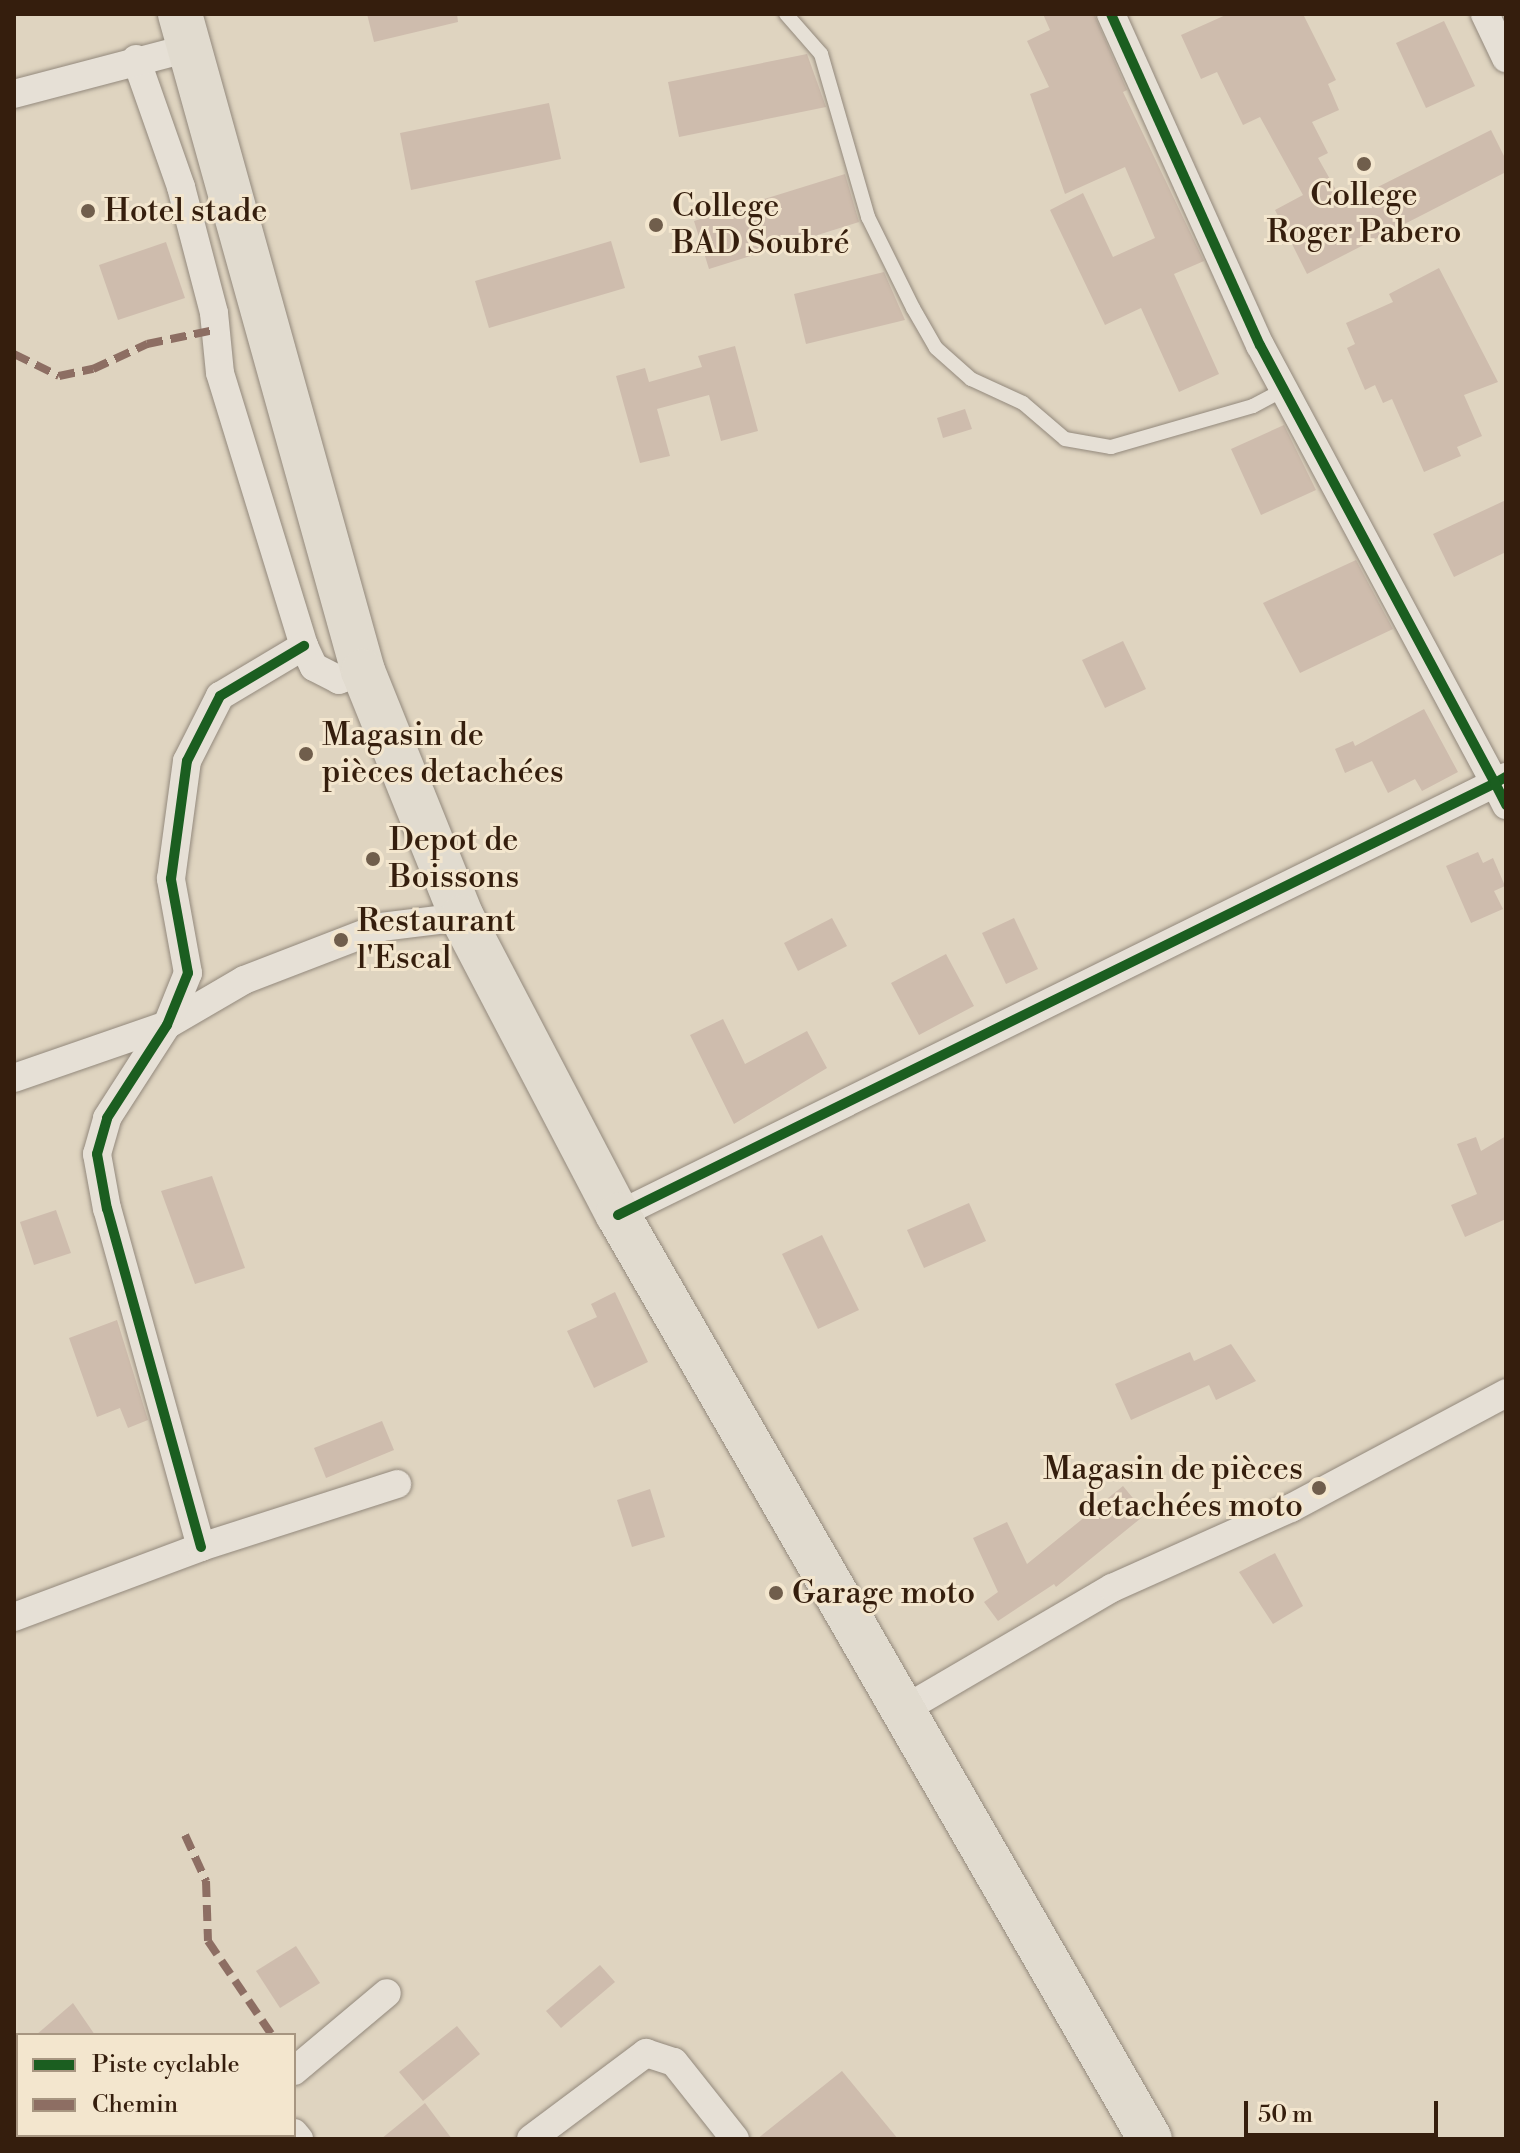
<!DOCTYPE html>
<meta charset="utf-8">
<style>
body{margin:0}
#map{position:relative;width:1520px;height:2153px;overflow:hidden;background:#dfd4c0;font-family:"Libre Bodoni",serif}
div>[style]{position:absolute}
.building>*{inset:0;background:#cebcad}
.roads{filter:drop-shadow(0 0 2px #93897c) drop-shadow(0 0 2px #93897c)}
.lane>*{height:14px;margin:-7px;padding:0 7px;transform-origin:7px;border-radius:7px;background:#e6e0d6}
.street>*{height:28px;margin:-14px;padding:0 14px;transform-origin:14px;border-radius:14px;background:#e6e0d6}
.primary>*{height:44px;margin:-22px;padding:0 22px;transform-origin:22px;border-radius:22px;background:#e1dbcf}
.quiet>*{height:8px;margin-top:-4px;transform-origin:0;background:repeating-linear-gradient(90deg,#8d6e63 0 16px,transparent 0 24px)}
.cycleway>*{height:10px;margin:-5px;padding:0 5px;transform-origin:5px;border-radius:5px;background:#1b5e20}
.dots>*{width:22px;height:22px;translate:-50% -50%;box-sizing:border-box;border:4px solid #f3e6ce;border-radius:50%}
span{translate:-50% -50%;white-space:nowrap;text-align:center;line-height:1.15;-webkit-text-stroke:6px #f3e6ce;paint-order:stroke}
.poi-label{font-size:32px;color:#351e0d}
.left{translate:0 -50%;text-align:left}
.right{translate:-100% -50%;text-align:right}
.frame{position:absolute;inset:0;border:16px solid #351e0d;pointer-events:none}
.legend{position:absolute;left:16px;top:2033px;width:280px;height:104px;box-sizing:border-box;background:#f3e6ce;border:2px solid #a79681;margin:0;padding:10px 14px;list-style:none;font-size:24px;color:#351e0d}
.legend li{display:flex;align-items:center;gap:16px;height:40px}
.legend b{width:40px;border:2px solid #a79681}
.scale{position:absolute;left:1244px;top:2101px;width:194px;height:36px;box-sizing:border-box;border:4px solid #351e0d;border-top:0;padding-left:10px;font-size:24px;line-height:28px;white-space:nowrap;color:#351e0d;-webkit-text-stroke:6px #f3e6ce;paint-order:stroke}
</style>
<div id="map">
<div class="building">
<div style="clip-path:polygon(367px 14px,457px 14px,458px 22px,374px 42px)"></div>
<div style="clip-path:polygon(1043px 14px,1094px 14px,1127px 90px,1123px 92px,1204px 261px,1174px 274px,1219px 374px,1179px 392px,1141px 308px,1105px 325px,1050px 210px,1083px 193px,1113px 257px,1155px 238px,1125px 167px,1065px 194px,1030px 94px,1049px 87px,1027px 41px,1050px 30px)"></div>
<div style="clip-path:polygon(1228px 14px,1303px 14px,1336px 80px,1328px 84px,1339px 110px,1312px 122px,1328px 153px,1318px 158px,1344px 204px,1491px 130px,1506px 160px,1506px 172px,1307px 274px,1275px 210px,1303px 195px,1260px 117px,1243px 125px,1217px 72px,1201px 79px,1181px 35px)"></div>
<div style="clip-path:polygon(1444px 21px,1475px 86px,1426px 108px,1396px 43px)"></div>
<div style="clip-path:polygon(807px 54px,826px 107px,679px 137px,668px 82px)"></div>
<div style="clip-path:polygon(549px 103px,561px 159px,411px 190px,400px 133px)"></div>
<div style="clip-path:polygon(845px 174px,859px 222px,709px 269px,694px 221px)"></div>
<div style="clip-path:polygon(611px 241px,625px 288px,489px 328px,475px 281px)"></div>
<div style="clip-path:polygon(166px 242px,185px 298px,118px 320px,99px 265px)"></div>
<div style="clip-path:polygon(1439px 268px,1498px 382px,1464px 395px,1482px 436px,1457px 447px,1461px 456px,1424px 472px,1392px 399px,1383px 403px,1375px 385px,1365px 390px,1347px 348px,1355px 344px,1346px 323px,1393px 302px,1389px 294px)"></div>
<div style="clip-path:polygon(884px 272px,905px 320px,806px 344px,794px 294px)"></div>
<div style="clip-path:polygon(735px 346px,758px 431px,721px 441px,709px 395px,657px 409px,670px 456px,640px 463px,616px 376px,645px 368px,649px 382px,702px 367px,698px 356px)"></div>
<div style="clip-path:polygon(965px 409px,972px 429px,943px 438px,937px 418px)"></div>
<div style="clip-path:polygon(1284px 425px,1316px 490px,1261px 515px,1231px 449px)"></div>
<div style="clip-path:polygon(1506px 500px,1506px 552px,1454px 577px,1433px 534px)"></div>
<div style="clip-path:polygon(1356px 560px,1393px 629px,1300px 673px,1263px 603px)"></div>
<div style="clip-path:polygon(1123px 641px,1146px 689px,1105px 708px,1082px 660px)"></div>
<div style="clip-path:polygon(1424px 709px,1458px 772px,1422px 791px,1415px 779px,1388px 793px,1372px 761px,1345px 773px,1335px 749px,1353px 741px,1355px 746px)"></div>
<div style="clip-path:polygon(1478px 852px,1483px 863px,1493px 858px,1505px 886px,1494px 891px,1503px 909px,1471px 923px,1446px 866px)"></div>
<div style="clip-path:polygon(832px 918px,847px 946px,798px 971px,784px 943px)"></div>
<div style="clip-path:polygon(1014px 918px,1038px 969px,1006px 984px,982px 933px)"></div>
<div style="clip-path:polygon(946px 954px,974px 1006px,919px 1035px,891px 983px)"></div>
<div style="clip-path:polygon(723px 1019px,745px 1064px,807px 1031px,827px 1068px,734px 1124px,690px 1035px)"></div>
<div style="clip-path:polygon(1506px 1136px,1506px 1219px,1465px 1237px,1451px 1205px,1477px 1194px,1457px 1144px,1476px 1137px,1481px 1151px)"></div>
<div style="clip-path:polygon(212px 1176px,245px 1268px,195px 1284px,161px 1191px)"></div>
<div style="clip-path:polygon(969px 1203px,986px 1241px,924px 1268px,907px 1230px)"></div>
<div style="clip-path:polygon(56px 1210px,71px 1253px,34px 1265px,20px 1222px)"></div>
<div style="clip-path:polygon(822px 1235px,859px 1310px,818px 1329px,782px 1254px)"></div>
<div style="clip-path:polygon(615px 1292px,648px 1362px,594px 1388px,567px 1331px,597px 1317px,591px 1304px)"></div>
<div style="clip-path:polygon(117px 1320px,148px 1420px,128px 1428px,120px 1408px,97px 1417px,69px 1338px)"></div>
<div style="clip-path:polygon(1231px 1344px,1256px 1381px,1216px 1400px,1209px 1385px,1131px 1420px,1115px 1384px,1190px 1352px,1194px 1361px)"></div>
<div style="clip-path:polygon(382px 1421px,394px 1450px,326px 1478px,314px 1448px)"></div>
<div style="clip-path:polygon(1123px 1486px,1146px 1514px,1056px 1587px,1054px 1584px,998px 1621px,984px 1602px,998px 1592px,973px 1538px,1007px 1522px,1027px 1564px)"></div>
<div style="clip-path:polygon(650px 1489px,665px 1537px,632px 1547px,617px 1500px)"></div>
<div style="clip-path:polygon(1275px 1553px,1303px 1606px,1273px 1624px,1239px 1572px)"></div>
<div style="clip-path:polygon(296px 1946px,320px 1983px,280px 2008px,256px 1971px)"></div>
<div style="clip-path:polygon(600px 1965px,615px 1982px,561px 2028px,546px 2011px)"></div>
<div style="clip-path:polygon(73px 2003px,95px 2035px,36px 2035px)"></div>
<div style="clip-path:polygon(457px 2026px,480px 2054px,423px 2101px,399px 2072px)"></div>
<div style="clip-path:polygon(842px 2071px,898px 2139px,757px 2139px)"></div>
<div style="clip-path:polygon(425px 2103px,452px 2139px,381px 2139px)"></div>
</div>
<div class="roads">
<div class="lane">
<div style="left:786px;top:14px;width:53px;rotate:48.8deg"></div>
<div style="left:821px;top:54px;width:170px;rotate:73.9deg"></div>
<div style="left:868px;top:217px;width:102px;rotate:63.7deg"></div>
<div style="left:913px;top:308px;width:46px;rotate:60.1deg"></div>
<div style="left:936px;top:348px;width:47px;rotate:41.5deg"></div>
<div style="left:971px;top:379px;width:57px;rotate:24.8deg"></div>
<div style="left:1023px;top:403px;width:55px;rotate:40.6deg"></div>
<div style="left:1065px;top:439px;width:47px;rotate:9.9deg"></div>
<div style="left:1111px;top:447px;width:148px;rotate:-16.1deg"></div>
<div style="left:1253px;top:406px;width:36px;rotate:-28deg"></div>
</div>
<div class="street">
<div style="left:1111px;top:14px;width:363px;rotate:65.8deg"></div>
<div style="left:1260px;top:345px;width:497px;rotate:61.8deg"></div>
<div style="left:1495px;top:783px;width:13px;rotate:-29deg"></div>
<div style="left:1485px;top:14px;width:49px;rotate:64.5deg"></div>
<div style="left:136px;top:59px;width:136px;rotate:70.6deg"></div>
<div style="left:181px;top:187px;width:130px;rotate:75.3deg"></div>
<div style="left:214px;top:313px;width:60px;rotate:84.3deg"></div>
<div style="left:220px;top:373px;width:286px;rotate:72.9deg"></div>
<div style="left:304px;top:646px;width:23px;rotate:65deg"></div>
<div style="left:314px;top:667px;width:28px;rotate:27deg"></div>
<div style="left:339px;top:680px;width:26px;rotate:-21deg"></div>
<div style="left:14px;top:94px;width:181px;rotate:-14.7deg"></div>
<div style="left:14px;top:1078px;width:162px;rotate:-19.1deg"></div>
<div style="left:167px;top:1025px;width:89px;rotate:-30.3deg"></div>
<div style="left:244px;top:980px;width:147px;rotate:-21.1deg"></div>
<div style="left:381px;top:927px;width:82px;rotate:-7deg"></div>
<div style="left:618px;top:1215px;width:978px;rotate:-26.22deg"></div>
<div style="left:1495px;top:783px;width:25px;rotate:63deg"></div>
<div style="left:201px;top:1547px;width:351px;rotate:-105.5deg"></div>
<div style="left:107px;top:1209px;width:56px;rotate:-100.3deg"></div>
<div style="left:97px;top:1154px;width:37px;rotate:-74deg"></div>
<div style="left:107px;top:1118px;width:111px;rotate:-57.2deg"></div>
<div style="left:167px;top:1025px;width:56px;rotate:-68deg"></div>
<div style="left:188px;top:973px;width:96px;rotate:-100.3deg"></div>
<div style="left:171px;top:879px;width:119px;rotate:-82.3deg"></div>
<div style="left:187px;top:761px;width:73px;rotate:-63.1deg"></div>
<div style="left:220px;top:696px;width:98px;rotate:-30.8deg"></div>
<div style="left:14px;top:1617px;width:200px;rotate:-20.5deg"></div>
<div style="left:201px;top:1547px;width:206px;rotate:-17.8deg"></div>
<div style="left:903px;top:1710px;width:242px;rotate:-30.3deg"></div>
<div style="left:1112px;top:1588px;width:196px;rotate:-24.1deg"></div>
<div style="left:1291px;top:1508px;width:244px;rotate:-28.1deg"></div>
<div style="left:294px;top:2071px;width:121px;rotate:-40deg"></div>
<div style="left:294px;top:2133px;width:8px;rotate:50deg"></div>
<div style="left:203px;top:2139px;width:7px;rotate:-34deg"></div>
<div style="left:531px;top:2139px;width:144px;rotate:-36.8deg"></div>
<div style="left:646px;top:2053px;width:29px;rotate:18deg"></div>
<div style="left:674px;top:2062px;width:98px;rotate:51.6deg"></div>
</div>
<div class="primary">
<div style="left:180px;top:14px;width:682px;rotate:74.44deg"></div>
<div style="left:363px;top:671px;width:265px;rotate:68.1deg"></div>
<div style="left:462px;top:917px;width:336px;rotate:62.4deg"></div>
<div style="left:618px;top:1215px;width:1066px;rotate:60.07deg"></div>
</div>
</div>
<div class="quiet">
<div style="left:14px;top:354px;width:50px;rotate:26.1deg"></div>
<div style="left:59px;top:376px;width:35px;rotate:-12deg"></div>
<div style="left:93px;top:369px;width:60px;rotate:-24.8deg"></div>
<div style="left:147px;top:344px;width:68px;rotate:-11.8deg"></div>
<div style="left:185px;top:1835px;width:51px;rotate:65.5deg"></div>
<div style="left:206px;top:1881px;width:60px;rotate:88.1deg"></div>
<div style="left:208px;top:1941px;width:114px;rotate:55.8deg"></div>
</div>
<div class="cycleway">
<div style="left:1111px;top:14px;width:363px;rotate:65.8deg"></div>
<div style="left:1260px;top:345px;width:497px;rotate:61.8deg"></div>
<div style="left:1495px;top:783px;width:13px;rotate:-29deg"></div>
<div style="left:618px;top:1215px;width:978px;rotate:-26.22deg"></div>
<div style="left:1495px;top:783px;width:25px;rotate:63deg"></div>
<div style="left:201px;top:1547px;width:351px;rotate:-105.5deg"></div>
<div style="left:107px;top:1209px;width:56px;rotate:-100.3deg"></div>
<div style="left:97px;top:1154px;width:37px;rotate:-74deg"></div>
<div style="left:107px;top:1118px;width:111px;rotate:-57.2deg"></div>
<div style="left:167px;top:1025px;width:56px;rotate:-68deg"></div>
<div style="left:188px;top:973px;width:96px;rotate:-100.3deg"></div>
<div style="left:171px;top:879px;width:119px;rotate:-82.3deg"></div>
<div style="left:187px;top:761px;width:73px;rotate:-63.1deg"></div>
<div style="left:220px;top:696px;width:98px;rotate:-30.8deg"></div>
</div>
<div class="dots">
<div style="left:1364px;top:164px;background:#705e4c"></div>
<div style="left:88px;top:211px;background:#705e4c"></div>
<div style="left:656px;top:225px;background:#705e4c"></div>
<div style="left:306px;top:754px;background:#705e4c"></div>
<div style="left:373px;top:859px;background:#705e4c"></div>
<div style="left:341px;top:940px;background:#705e4c"></div>
<div style="left:1319px;top:1488px;background:#705e4c"></div>
<div style="left:776px;top:1593px;background:#705e4c"></div>
</div>
<div class="poi-label">
<span style="left:1364px;top:214px">College<br>Roger Pabero</span>
<span class="left" style="left:672px;top:225px">College<br>BAD Soubré</span>
<span class="left" style="left:104px;top:211px">Hotel stade</span>
<span class="left" style="left:322px;top:754px">Magasin de<br>pièces detachées</span>
<span class="left" style="left:389px;top:859px">Depot de<br>Boissons</span>
<span class="left" style="left:357px;top:940px">Restaurant<br>l'Escal</span>
<span class="right" style="left:1303px;top:1488px">Magasin de pièces<br>detachées moto</span>
<span class="left" style="left:792px;top:1593px">Garage moto</span>
</div>
<div class="frame"></div>
<ul class="legend">
<li><b style="height:10px;background:#1b5e20"></b>Piste cyclable</li>
<li><b style="height:10px;background:#8d6e63"></b>Chemin</li>
</ul>
<div class="scale">50 m</div>
</div>
